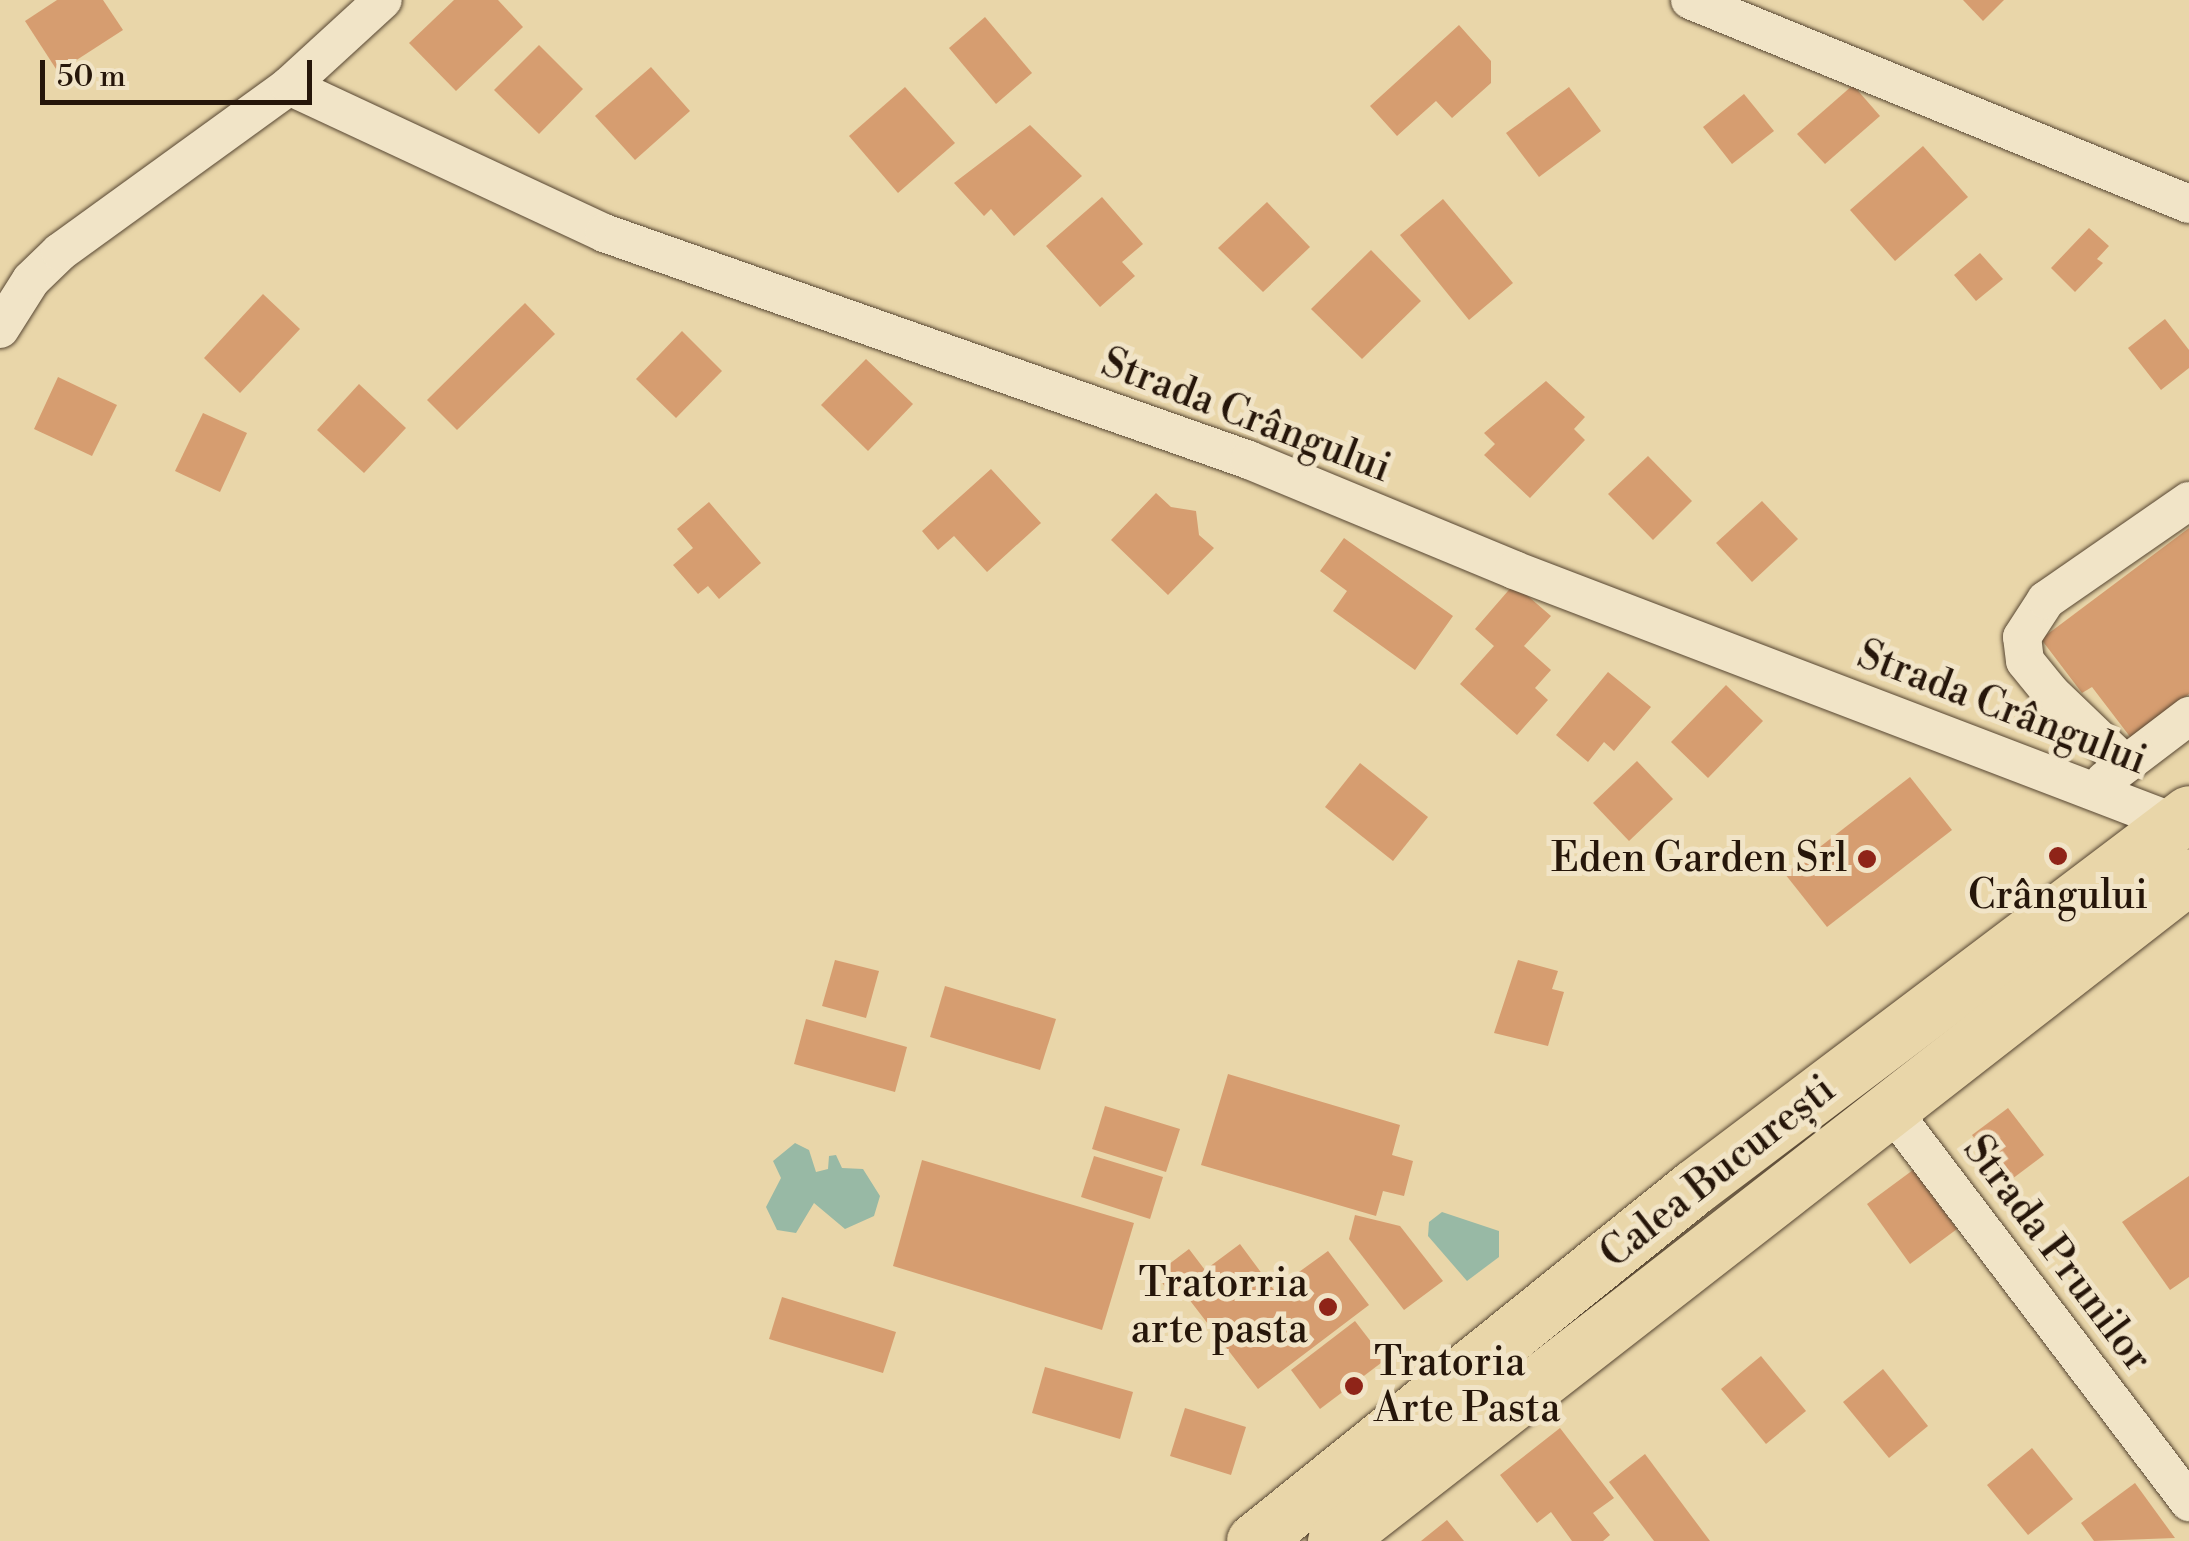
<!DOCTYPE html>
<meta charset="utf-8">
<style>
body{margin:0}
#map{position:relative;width:2189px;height:1541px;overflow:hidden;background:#e9d6a9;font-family:"Libre Bodoni",serif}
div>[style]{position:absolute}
.water>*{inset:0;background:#98b9a5}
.building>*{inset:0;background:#d69d70}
.roads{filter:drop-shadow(0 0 2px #574632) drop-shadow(0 0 2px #574632)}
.minor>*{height:38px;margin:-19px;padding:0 19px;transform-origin:19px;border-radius:19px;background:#f1e4c7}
.highway>*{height:55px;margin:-27.5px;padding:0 27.5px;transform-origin:27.5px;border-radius:27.5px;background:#e9d6a9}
.dots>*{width:28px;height:28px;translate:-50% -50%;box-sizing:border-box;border:5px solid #f1e4c7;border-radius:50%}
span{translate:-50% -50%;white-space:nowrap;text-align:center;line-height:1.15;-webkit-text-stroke:10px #f1e4c7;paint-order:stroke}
.street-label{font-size:40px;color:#26160a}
.poi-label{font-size:40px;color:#26160a}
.right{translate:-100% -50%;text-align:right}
.left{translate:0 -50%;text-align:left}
.scale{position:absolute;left:40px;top:60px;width:272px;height:45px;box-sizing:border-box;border:5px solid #26160a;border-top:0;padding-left:12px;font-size:30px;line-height:35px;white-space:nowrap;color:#26160a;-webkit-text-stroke:8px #f1e4c7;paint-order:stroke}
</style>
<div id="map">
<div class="water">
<div style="clip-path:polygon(795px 1143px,809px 1150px,816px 1172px,828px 1169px,829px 1156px,836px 1155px,842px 1168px,863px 1169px,880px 1196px,874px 1216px,845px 1229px,814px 1203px,796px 1233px,777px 1230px,766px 1207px,781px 1178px,773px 1161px)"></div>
<div style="clip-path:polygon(1442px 1212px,1499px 1231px,1499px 1257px,1467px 1281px,1428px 1236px,1429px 1222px)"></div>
</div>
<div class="building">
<div style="clip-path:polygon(57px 0,103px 0,123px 30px,58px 72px,25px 21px)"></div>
<div style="clip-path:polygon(454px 0,498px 0,523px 27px,456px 91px,409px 43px)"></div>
<div style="clip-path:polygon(1963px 0,2004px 0,1983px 21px)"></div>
<div style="clip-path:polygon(985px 17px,1032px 73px,996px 104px,949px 48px)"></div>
<div style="clip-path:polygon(1459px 25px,1491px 61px,1491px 83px,1452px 118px,1436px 101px,1397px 136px,1370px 106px)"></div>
<div style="clip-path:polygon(539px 45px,583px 89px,539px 134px,494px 90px)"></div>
<div style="clip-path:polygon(651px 67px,690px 111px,635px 160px,595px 116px)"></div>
<div style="clip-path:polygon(1853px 85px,1880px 116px,1825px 164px,1797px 134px)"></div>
<div style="clip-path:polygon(905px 87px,955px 143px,898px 193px,849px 136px)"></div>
<div style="clip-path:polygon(1569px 87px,1601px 131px,1539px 177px,1506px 133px)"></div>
<div style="clip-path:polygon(1744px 94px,1774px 131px,1732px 164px,1703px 127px)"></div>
<div style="clip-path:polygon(1030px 125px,1082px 176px,1014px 236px,991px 209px,984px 216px,954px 183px)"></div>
<div style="clip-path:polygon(1923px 146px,1968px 197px,1895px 261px,1850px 210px)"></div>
<div style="clip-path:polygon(1102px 197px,1143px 244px,1122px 262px,1135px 276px,1100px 307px,1046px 246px)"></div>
<div style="clip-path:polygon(1443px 199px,1513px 283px,1469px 320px,1400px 235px)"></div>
<div style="clip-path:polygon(1267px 202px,1310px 247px,1263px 292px,1218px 248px)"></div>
<div style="clip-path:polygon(2089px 228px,2109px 246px,2097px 259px,2103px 263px,2075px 292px,2051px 268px)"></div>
<div style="clip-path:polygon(1371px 250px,1421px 301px,1362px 359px,1311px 309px)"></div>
<div style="clip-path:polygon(1980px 253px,2003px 279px,1976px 301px,1954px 275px)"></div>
<div style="clip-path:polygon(263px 294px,300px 329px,240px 393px,204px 358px)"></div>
<div style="clip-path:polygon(525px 303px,555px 334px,457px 430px,427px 400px)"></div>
<div style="clip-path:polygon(2165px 319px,2189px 350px,2189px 368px,2161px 390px,2128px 348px)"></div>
<div style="clip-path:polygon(682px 331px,722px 371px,676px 418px,636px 379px)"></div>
<div style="clip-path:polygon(866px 359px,913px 404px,868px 451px,821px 405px)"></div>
<div style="clip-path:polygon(58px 377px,117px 405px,92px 456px,34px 429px)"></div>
<div style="clip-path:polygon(1546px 381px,1585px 417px,1574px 429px,1585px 440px,1530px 498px,1484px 455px,1495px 444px,1484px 433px)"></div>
<div style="clip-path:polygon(359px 384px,406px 428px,364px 473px,317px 430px)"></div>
<div style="clip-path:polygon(203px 413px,247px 433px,220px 492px,175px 471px)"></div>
<div style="clip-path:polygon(1648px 456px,1692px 501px,1653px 540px,1608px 494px)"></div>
<div style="clip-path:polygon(991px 469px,1041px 523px,987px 572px,954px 536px,938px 550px,922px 531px)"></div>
<div style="clip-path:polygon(1156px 493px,1171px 507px,1196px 511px,1199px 535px,1214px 548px,1168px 595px,1111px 540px)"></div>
<div style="clip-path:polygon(1762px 501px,1798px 539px,1752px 582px,1716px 543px)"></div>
<div style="clip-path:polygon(709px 502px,761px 563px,719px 599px,708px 586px,698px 594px,673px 565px,693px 548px,677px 529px)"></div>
<div style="clip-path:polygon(2189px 528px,2189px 694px,2131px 738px,2092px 687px,2082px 693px,2041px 639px)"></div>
<div style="clip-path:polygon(1344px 538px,1453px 616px,1415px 670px,1333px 611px,1347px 591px,1320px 571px)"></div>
<div style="clip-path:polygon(1514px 584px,1551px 616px,1524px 646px,1551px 670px,1535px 688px,1548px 700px,1517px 735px,1460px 684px,1494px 646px,1475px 629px)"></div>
<div style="clip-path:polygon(1608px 672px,1651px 707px,1614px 751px,1604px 742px,1588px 762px,1556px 735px)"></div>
<div style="clip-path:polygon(1726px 685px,1763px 721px,1708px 778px,1671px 742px)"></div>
<div style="clip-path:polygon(1637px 761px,1673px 799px,1629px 841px,1593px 803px)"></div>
<div style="clip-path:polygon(1360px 763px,1428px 817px,1393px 861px,1325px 807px)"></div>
<div style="clip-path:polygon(1910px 777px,1952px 830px,1827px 927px,1785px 874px)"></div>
<div style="clip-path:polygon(835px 960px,879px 971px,866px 1018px,822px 1006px)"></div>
<div style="clip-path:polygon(1518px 960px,1558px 971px,1552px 989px,1564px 992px,1548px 1046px,1494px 1033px)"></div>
<div style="clip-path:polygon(945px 986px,1056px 1019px,1040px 1070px,930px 1037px)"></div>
<div style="clip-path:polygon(806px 1019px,907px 1047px,895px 1092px,794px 1064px)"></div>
<div style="clip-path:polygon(1228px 1074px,1400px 1125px,1392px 1155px,1413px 1161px,1404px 1196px,1383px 1191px,1376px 1216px,1201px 1165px)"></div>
<div style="clip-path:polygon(1105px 1106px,1180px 1129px,1166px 1172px,1092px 1149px)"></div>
<div style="clip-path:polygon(2008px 1108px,2044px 1155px,2008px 1182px,1972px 1135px)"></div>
<div style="clip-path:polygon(1094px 1156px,1163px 1177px,1150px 1219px,1081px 1197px)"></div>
<div style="clip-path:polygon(922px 1160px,1134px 1223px,1102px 1330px,893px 1266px)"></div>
<div style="clip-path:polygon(1913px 1170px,1957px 1229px,1910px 1264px,1867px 1204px)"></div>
<div style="clip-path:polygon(2189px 1176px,2189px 1277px,2170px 1290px,2122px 1222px)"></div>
<div style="clip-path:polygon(1355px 1215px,1400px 1226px,1443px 1281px,1404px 1310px,1349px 1239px)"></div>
<div style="clip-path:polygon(1240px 1244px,1274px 1290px,1328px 1251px,1369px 1305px,1258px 1389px,1185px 1294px,1175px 1301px,1156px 1274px,1189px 1249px,1205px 1270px)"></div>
<div style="clip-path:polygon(782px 1297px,896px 1332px,883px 1373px,769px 1339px)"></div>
<div style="clip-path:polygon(1355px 1321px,1385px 1360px,1320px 1409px,1291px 1370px)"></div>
<div style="clip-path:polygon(1761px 1356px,1806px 1411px,1766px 1444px,1721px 1389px)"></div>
<div style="clip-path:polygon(1045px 1367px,1133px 1392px,1120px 1439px,1032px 1413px)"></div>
<div style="clip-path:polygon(1883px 1369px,1928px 1426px,1889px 1458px,1843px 1402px)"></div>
<div style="clip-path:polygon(1185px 1408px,1246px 1427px,1231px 1475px,1170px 1456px)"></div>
<div style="clip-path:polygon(1560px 1428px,1614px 1498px,1593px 1513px,1610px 1535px,1603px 1541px,1572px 1541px,1551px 1512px,1537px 1523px,1500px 1475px)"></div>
<div style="clip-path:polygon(2032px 1448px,2073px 1499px,2028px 1535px,1987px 1485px)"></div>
<div style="clip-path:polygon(1645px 1454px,1710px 1541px,1654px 1541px,1609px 1482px)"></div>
<div style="clip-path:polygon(2135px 1483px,2175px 1538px,2094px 1541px,2081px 1523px)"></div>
<div style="clip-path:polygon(1447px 1520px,1464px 1541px,1421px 1541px)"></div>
</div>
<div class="roads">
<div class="minor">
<div style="left:1690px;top:0;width:539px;rotate:22.24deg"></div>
<div style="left:289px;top:86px;width:348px;rotate:25deg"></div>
<div style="left:604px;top:233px;width:684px;rotate:19.39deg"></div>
<div style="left:1249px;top:460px;width:287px;rotate:22.5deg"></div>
<div style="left:1514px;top:570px;width:709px;rotate:20.92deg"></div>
<div style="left:0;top:329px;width:58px;rotate:-57.7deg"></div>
<div style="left:31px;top:280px;width:40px;rotate:-44deg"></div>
<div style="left:60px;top:252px;width:283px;rotate:-35.9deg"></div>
<div style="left:289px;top:86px;width:127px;rotate:-42.5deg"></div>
<div style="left:2125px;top:764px;width:103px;rotate:-136.2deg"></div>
<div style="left:2051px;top:693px;width:41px;rotate:-129.1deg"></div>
<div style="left:2025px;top:661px;width:24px;rotate:-97deg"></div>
<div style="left:2022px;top:637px;width:44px;rotate:-57deg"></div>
<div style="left:2046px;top:600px;width:174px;rotate:-34.7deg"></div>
<div style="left:2105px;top:780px;width:106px;rotate:-37.3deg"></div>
<div style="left:1890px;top:1108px;width:495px;rotate:52.8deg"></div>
</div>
<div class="highway">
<div style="left:1254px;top:1541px;width:565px;rotate:-38.82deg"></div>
<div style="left:1694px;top:1187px;width:620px;rotate:-37.07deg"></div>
<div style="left:1335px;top:1541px;width:1082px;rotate:-37.91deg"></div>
</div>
</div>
<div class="dots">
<div style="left:2058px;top:856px;background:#8f2418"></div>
<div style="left:1867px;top:859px;background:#8f2418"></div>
<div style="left:1328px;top:1307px;background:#8f2418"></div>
<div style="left:1354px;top:1386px;background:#8f2418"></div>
</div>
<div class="street-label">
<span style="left:1246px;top:416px;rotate:21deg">Strada Crângului</span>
<span style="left:2002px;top:708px;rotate:21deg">Strada Crângului</span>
<span style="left:1718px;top:1172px;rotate:-38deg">Calea București</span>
<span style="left:2057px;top:1254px;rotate:53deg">Strada Prunilor</span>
</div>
<div class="poi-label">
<span class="right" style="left:1847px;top:859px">Eden Garden Srl</span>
<span style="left:2058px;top:896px">Crângului</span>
<span class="right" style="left:1308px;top:1307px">Tratorria<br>arte pasta</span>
<span class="left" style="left:1374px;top:1386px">Tratoria<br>Arte Pasta</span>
</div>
<div class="scale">50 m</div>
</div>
